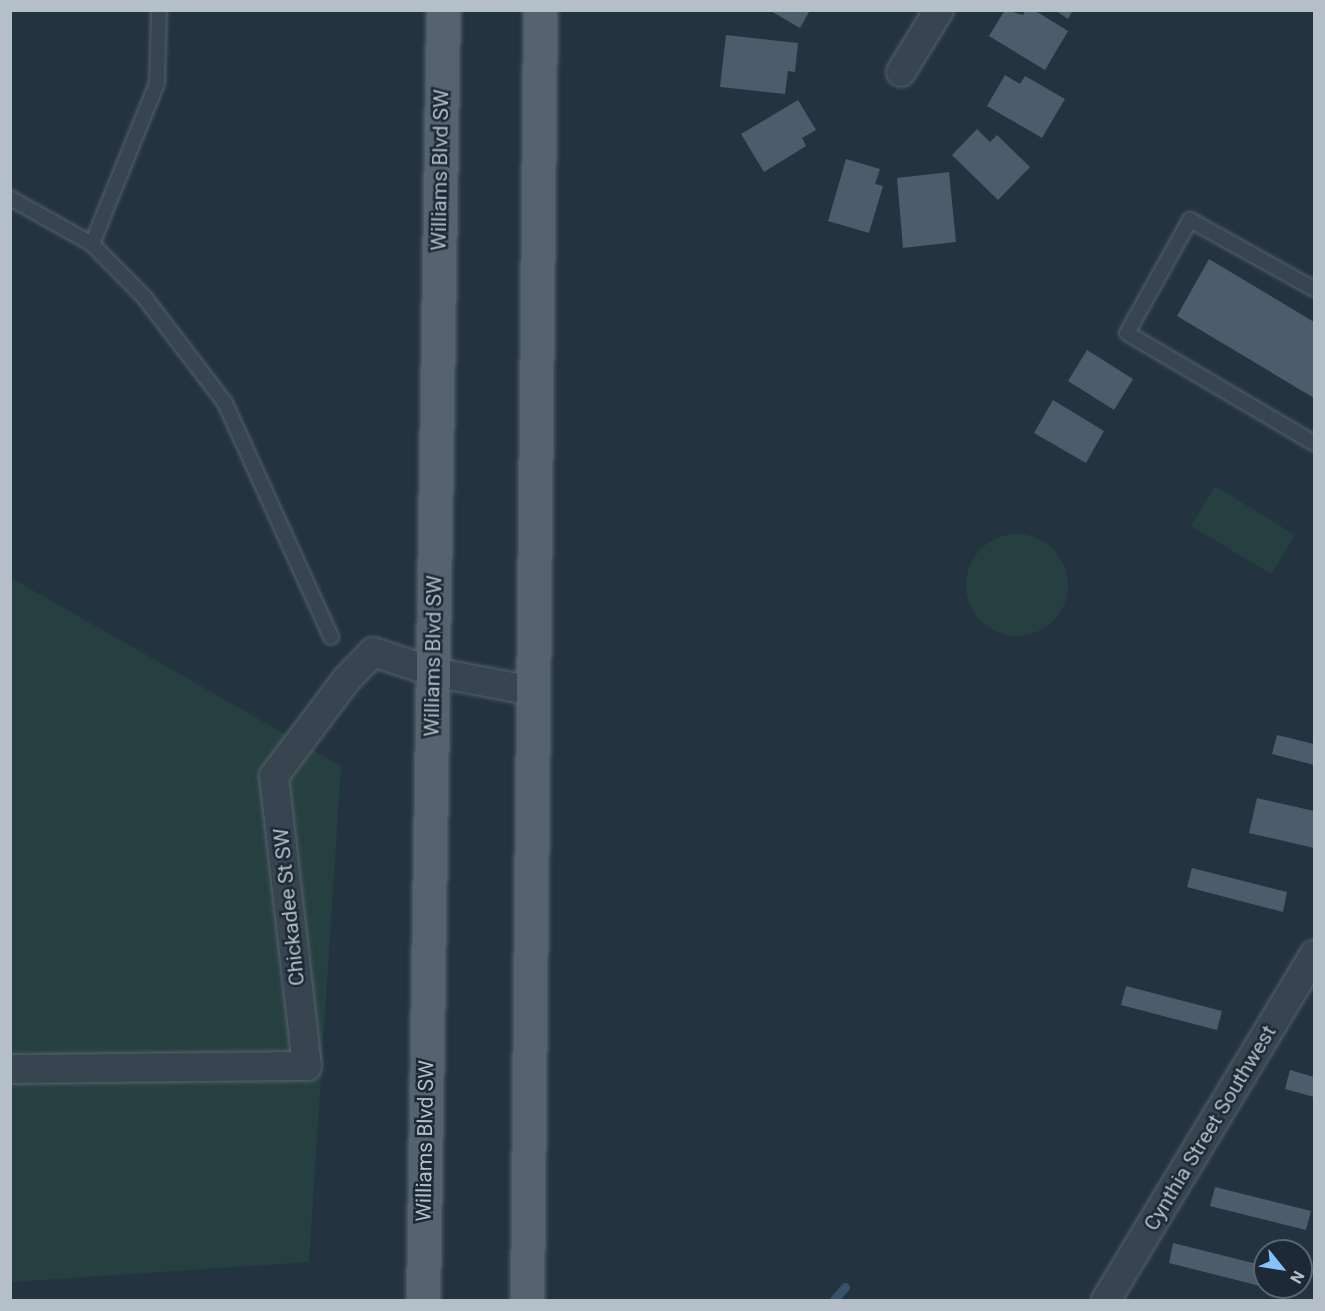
<!DOCTYPE html>
<style>
body{margin:0}
#map{position:relative;width:1325px;height:1311px;overflow:hidden;background:#243340;font-family:Roboto,sans-serif}
div>[style]{position:absolute}
.green>*{inset:0;background:#264041}
.round{border-radius:50%}
.stream>*{height:9px;margin:-4.5px;padding:0 4.5px;transform-origin:4.5px;border-radius:4.5px;background:#385269}
.building>*{inset:0;background:#4c5c6b}
.roads{filter:drop-shadow(0 0 2px #56626d) drop-shadow(0 0 2px #56626d)}
.service>*{height:14px;margin:-7px;padding:0 7px;transform-origin:7px;border-radius:7px;background:#38444f}
.minor>*{height:28px;margin:-14px;padding:0 14px;transform-origin:14px;border-radius:14px;background:#38444f}
.primary>*{height:33px;margin:-16.5px;padding:0 16.5px;transform-origin:16.5px;border-radius:16.5px;background:#56636f}
span{translate:-50% -50%;white-space:nowrap;text-align:center;line-height:1.15;-webkit-text-stroke:5px #1d2934;paint-order:stroke}
.street-label{font-size:21px;color:#b4bfca}
.frame{position:absolute;inset:0;border:12px solid #b4bfca;pointer-events:none}
.north{position:absolute;left:1253px;top:1239px;width:60px;height:60px;box-sizing:border-box;background:#1d2934;border:2px solid #596570;border-radius:50%;rotate:120deg;font-size:16px;font-weight:700;line-height:24px;text-align:center;color:#b4bfca}
.north::after{content:'';display:block;margin:auto;width:21px;height:27px;background:#87c1fc;clip-path:polygon(50% 0,100% 100%,50% 72%,0 100%)}
</style>
<div id="map">
<div class="green">
<div style="clip-path:polygon(1215px 486px,1295px 535px,1271px 574px,1191px 526px)"></div>
<div class="round" style="left:966px;top:534px;width:102px;height:102px"></div>
<div style="clip-path:polygon(11px 578px,341px 766px,309px 1262px,11px 1282px)"></div>
</div>
<div class="stream">
<div style="left:834px;top:1300px;width:17px;rotate:-50deg"></div>
</div>
<div class="building">
<div style="clip-path:polygon(769px 10px,815px 10px,809px 12px,800px 28px)"></div>
<div style="clip-path:polygon(1005px 10px,1023px 15px,1026px 10px,1034px 10px,1068px 31px,1045px 70px,989px 36px)"></div>
<div style="clip-path:polygon(1055px 10px,1073px 10px,1068px 19px)"></div>
<div style="clip-path:polygon(726px 35px,798px 43px,795px 72px,788px 71px,785px 94px,720px 87px)"></div>
<div style="clip-path:polygon(1005px 75px,1020px 84px,1025px 76px,1065px 99px,1042px 138px,987px 106px)"></div>
<div style="clip-path:polygon(798px 100px,816px 130px,802px 138px,806px 146px,764px 172px,741px 134px)"></div>
<div style="clip-path:polygon(977px 129px,990px 142px,997px 135px,1030px 167px,998px 200px,952px 155px)"></div>
<div style="clip-path:polygon(846px 159px,880px 169px,875px 184px,883px 186px,869px 233px,828px 221px)"></div>
<div style="clip-path:polygon(949px 172px,956px 242px,903px 248px,897px 178px)"></div>
<div style="clip-path:polygon(1209px 259px,1314px 322px,1314px 398px,1177px 316px)"></div>
<div style="clip-path:polygon(1087px 350px,1133px 379px,1114px 410px,1068px 381px)"></div>
<div style="clip-path:polygon(1053px 400px,1104px 431px,1086px 463px,1034px 433px)"></div>
<div style="clip-path:polygon(1277px 735px,1314px 744px,1314px 765px,1272px 754px)"></div>
<div style="clip-path:polygon(1257px 798px,1314px 811px,1314px 848px,1249px 833px)"></div>
<div style="clip-path:polygon(1192px 868px,1287px 892px,1283px 912px,1187px 887px)"></div>
<div style="clip-path:polygon(1126px 986px,1222px 1011px,1217px 1030px,1121px 1005px)"></div>
<div style="clip-path:polygon(1290px 1070px,1314px 1077px,1314px 1097px,1285px 1089px)"></div>
<div style="clip-path:polygon(1215px 1187px,1311px 1211px,1306px 1230px,1210px 1206px)"></div>
<div style="clip-path:polygon(1173px 1243px,1265px 1266px,1264px 1287px,1169px 1263px)"></div>
</div>
<div class="roads">
<div class="service">
<div style="left:10px;top:198px;width:94px;rotate:29.3deg"></div>
<div style="left:92px;top:244px;width:174px;rotate:-68deg"></div>
<div style="left:157px;top:83px;width:73px;rotate:-88.4deg"></div>
<div style="left:92px;top:244px;width:76px;rotate:45.5deg"></div>
<div style="left:145px;top:298px;width:132px;rotate:52.7deg"></div>
<div style="left:225px;top:403px;width:257px;rotate:65.6deg"></div>
<div style="left:1314px;top:289px;width:142px;rotate:-150.9deg"></div>
<div style="left:1190px;top:220px;width:129px;rotate:119.1deg"></div>
<div style="left:1127px;top:333px;width:217px;rotate:30.5deg"></div>
</div>
<div class="minor">
<div style="left:901px;top:72px;width:73px;rotate:-58.5deg"></div>
<div style="left:10px;top:1069px;width:297px;rotate:-0.6deg"></div>
<div style="left:307px;top:1066px;width:292px;rotate:-96.5deg"></div>
<div style="left:274px;top:776px;width:120px;rotate:-53.1deg"></div>
<div style="left:346px;top:680px;width:39px;rotate:-46deg"></div>
<div style="left:373px;top:652px;width:63px;rotate:18.4deg"></div>
<div style="left:433px;top:672px;width:102px;rotate:10.8deg"></div>
<div style="left:1106px;top:1300px;width:403px;rotate:-58.9deg"></div>
</div>
<div class="primary">
<div style="left:423px;top:1300px;width:1290px;rotate:-89.11deg"></div>
<div style="left:527px;top:1300px;width:1290px;rotate:-89.42deg"></div>
</div>
</div>
<div class="street-label">
<span style="left:440px;top:170px;rotate:-89deg">Williams Blvd SW</span>
<span style="left:433px;top:656px;rotate:-89deg">Williams Blvd SW</span>
<span style="left:289px;top:907px;rotate:-96deg">Chickadee St SW</span>
<span style="left:1210px;top:1128px;rotate:-59deg">Cynthia Street Southwest</span>
<span style="left:425px;top:1141px;rotate:-89deg">Williams Blvd SW</span>
</div>
<div class="frame"></div>
<div class="north">N</div>
</div>
